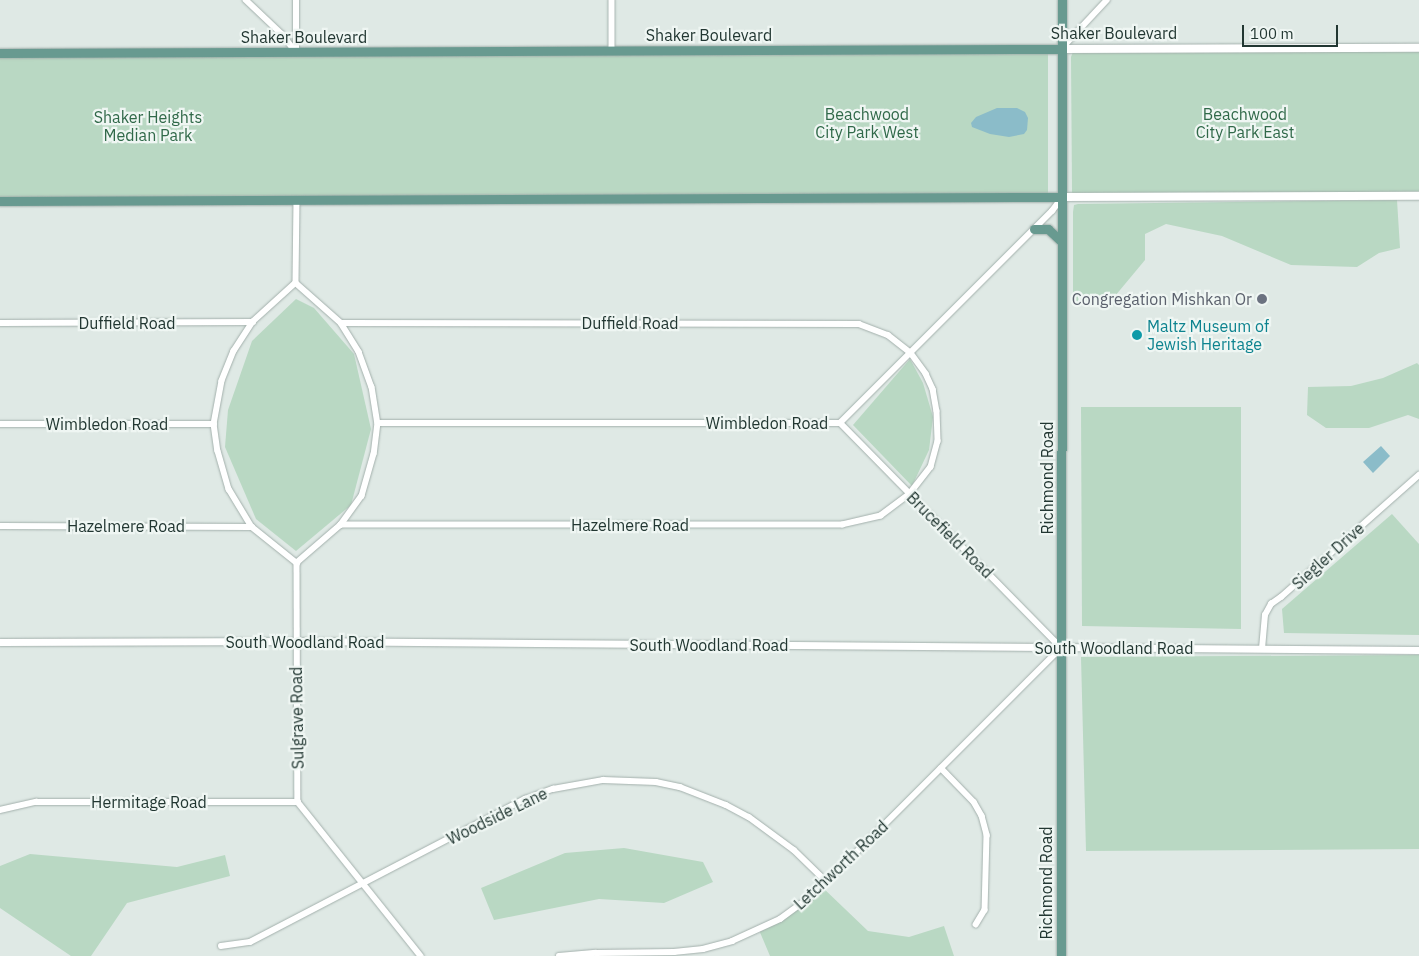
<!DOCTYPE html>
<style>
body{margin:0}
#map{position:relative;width:1419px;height:956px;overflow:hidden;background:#dfe9e5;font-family:"IBM Plex Sans",sans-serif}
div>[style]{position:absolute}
.green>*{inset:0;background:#b9d8c3}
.water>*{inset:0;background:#8bbcc9}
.roads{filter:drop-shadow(0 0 1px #a3b0ac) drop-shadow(0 0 1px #a3b0ac)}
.minor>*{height:5.5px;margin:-2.75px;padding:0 2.75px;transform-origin:2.75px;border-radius:2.75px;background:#fff}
.tertiary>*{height:7px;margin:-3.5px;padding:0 3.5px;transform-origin:3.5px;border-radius:3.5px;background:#fff}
.secondary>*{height:8px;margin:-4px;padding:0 4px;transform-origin:4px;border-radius:4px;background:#fff}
.primary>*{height:9px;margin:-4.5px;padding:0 4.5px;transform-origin:4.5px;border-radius:4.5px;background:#689a90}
.dots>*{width:14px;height:14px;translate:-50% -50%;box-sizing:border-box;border:2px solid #eff6f3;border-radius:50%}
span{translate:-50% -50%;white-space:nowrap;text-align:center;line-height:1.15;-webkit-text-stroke:4.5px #eff6f3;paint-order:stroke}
.street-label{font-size:16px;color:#223732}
.park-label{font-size:16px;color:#306949}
.worship-label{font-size:16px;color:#5b616d}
.right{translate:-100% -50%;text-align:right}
.culture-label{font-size:16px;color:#0d838f}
.left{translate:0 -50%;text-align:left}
.scale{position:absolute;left:1242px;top:25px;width:96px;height:22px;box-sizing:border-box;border:2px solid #223732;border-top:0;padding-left:6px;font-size:15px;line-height:18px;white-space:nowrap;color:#223732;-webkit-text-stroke:4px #eff6f3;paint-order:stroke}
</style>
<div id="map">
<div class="green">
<div style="clip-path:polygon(1048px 49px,1048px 194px,0 201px,0 53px)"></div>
<div style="clip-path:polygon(1419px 51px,1419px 194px,1073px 194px,1072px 192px,1071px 57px,1073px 52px)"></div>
<div style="clip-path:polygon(1397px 200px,1400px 248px,1379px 253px,1357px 267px,1291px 265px,1222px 236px,1166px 224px,1145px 234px,1145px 260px,1110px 302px,1073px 301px,1073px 212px,1074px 205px,1078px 204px)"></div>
<div style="clip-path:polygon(296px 299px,314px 308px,354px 354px,371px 429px,351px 505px,296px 551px,256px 519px,225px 447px,228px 410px,252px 341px)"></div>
<div style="clip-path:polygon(910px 359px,923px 383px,933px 417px,929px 450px,912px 486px,853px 425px)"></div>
<div style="clip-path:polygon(1417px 363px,1419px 365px,1419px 419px,1408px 415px,1369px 428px,1326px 428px,1307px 415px,1308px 387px,1351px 386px,1383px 378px)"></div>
<div style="clip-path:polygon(1081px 407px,1241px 407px,1241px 629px,1082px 626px)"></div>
<div style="clip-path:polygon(1392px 514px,1419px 544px,1419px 635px,1284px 633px,1282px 609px)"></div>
<div style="clip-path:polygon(1419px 655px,1419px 849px,1086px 851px,1081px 657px)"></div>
<div style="clip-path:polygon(624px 848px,703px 862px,713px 882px,664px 903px,599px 899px,494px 920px,481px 888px,565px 853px)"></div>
<div style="clip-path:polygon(30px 854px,177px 867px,225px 855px,230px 876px,127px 903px,91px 956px,71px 956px,0 908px,0 866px)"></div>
<div style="clip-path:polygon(821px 886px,868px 931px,909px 937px,944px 926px,954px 956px,770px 956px,759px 930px,780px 919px)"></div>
</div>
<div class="water">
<div style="clip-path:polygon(997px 108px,1017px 108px,1025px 112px,1028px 118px,1027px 130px,1024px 134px,1009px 137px,990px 134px,972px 127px,971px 123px,976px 117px)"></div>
<div style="clip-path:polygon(1381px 446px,1390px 456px,1373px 473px,1363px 462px)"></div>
</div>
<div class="roads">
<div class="minor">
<div style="left:246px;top:0;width:50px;rotate:43.4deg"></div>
<div style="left:282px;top:34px;width:23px;rotate:52deg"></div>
<div style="left:612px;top:0;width:50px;rotate:90deg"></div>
<div style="left:1063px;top:47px;width:64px;rotate:-46.9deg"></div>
<div style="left:296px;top:52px;width:52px;rotate:-90deg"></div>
<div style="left:297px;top:200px;width:83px;rotate:90.7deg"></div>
<div style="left:296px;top:283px;width:60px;rotate:41.6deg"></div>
<div style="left:341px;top:323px;width:34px;rotate:58deg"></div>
<div style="left:359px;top:352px;width:37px;rotate:70deg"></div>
<div style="left:372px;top:387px;width:36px;rotate:81deg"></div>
<div style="left:378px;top:423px;width:31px;rotate:97deg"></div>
<div style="left:374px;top:454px;width:44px;rotate:105.9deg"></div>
<div style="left:362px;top:496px;width:36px;rotate:126deg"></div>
<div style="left:341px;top:525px;width:58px;rotate:139.2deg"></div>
<div style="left:296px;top:283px;width:58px;rotate:137.8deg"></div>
<div style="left:253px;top:322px;width:35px;rotate:123deg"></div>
<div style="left:234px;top:351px;width:32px;rotate:112deg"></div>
<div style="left:222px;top:381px;width:44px;rotate:100.5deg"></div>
<div style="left:214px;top:424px;width:27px;rotate:82deg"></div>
<div style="left:218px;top:451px;width:40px;rotate:74deg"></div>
<div style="left:229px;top:489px;width:44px;rotate:58.8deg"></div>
<div style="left:252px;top:527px;width:58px;rotate:38.7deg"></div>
<div style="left:0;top:323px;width:253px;rotate:-0.2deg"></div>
<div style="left:341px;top:323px;width:518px;rotate:0.11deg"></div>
<div style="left:859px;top:324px;width:31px;rotate:21deg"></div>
<div style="left:888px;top:335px;width:29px;rotate:38deg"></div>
<div style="left:911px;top:353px;width:26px;rotate:54deg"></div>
<div style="left:926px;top:374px;width:17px;rotate:65deg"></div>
<div style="left:933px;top:389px;width:22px;rotate:80deg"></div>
<div style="left:937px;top:411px;width:30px;rotate:88deg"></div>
<div style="left:938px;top:441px;width:27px;rotate:105deg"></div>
<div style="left:931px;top:467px;width:34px;rotate:128deg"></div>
<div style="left:910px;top:494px;width:36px;rotate:143deg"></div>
<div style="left:881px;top:516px;width:39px;rotate:167deg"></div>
<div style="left:843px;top:525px;width:502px;rotate:180deg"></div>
<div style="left:378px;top:423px;width:462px"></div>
<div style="left:840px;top:423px;width:300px;rotate:-45deg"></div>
<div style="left:1052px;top:211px;width:15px;rotate:-53deg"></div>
<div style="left:0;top:424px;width:214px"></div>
<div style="left:0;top:526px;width:252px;rotate:0.2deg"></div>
<div style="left:297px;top:563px;width:239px;rotate:89.8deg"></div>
<div style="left:298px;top:802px;width:197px;rotate:51.4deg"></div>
<div style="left:1262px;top:649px;width:34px;rotate:-85deg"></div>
<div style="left:1265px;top:615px;width:13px;rotate:-61deg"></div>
<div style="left:1271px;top:604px;width:12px;rotate:-35deg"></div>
<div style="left:1281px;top:597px;width:184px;rotate:-41.5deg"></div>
<div style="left:941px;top:768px;width:47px;rotate:45.9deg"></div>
<div style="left:974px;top:802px;width:16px;rotate:60deg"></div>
<div style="left:982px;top:816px;width:20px;rotate:75deg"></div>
<div style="left:987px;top:835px;width:75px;rotate:91.5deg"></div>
<div style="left:985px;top:910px;width:17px;rotate:121deg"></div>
<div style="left:0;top:810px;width:37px;rotate:-13deg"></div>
<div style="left:36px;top:802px;width:262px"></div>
<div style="left:221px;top:946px;width:29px;rotate:-8deg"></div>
<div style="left:250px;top:942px;width:310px;rotate:-27.5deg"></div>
<div style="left:525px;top:799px;width:30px;rotate:-20deg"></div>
<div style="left:553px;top:789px;width:51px;rotate:-10.2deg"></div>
<div style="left:603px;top:780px;width:53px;rotate:2.2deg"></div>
<div style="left:656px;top:782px;width:25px;rotate:12deg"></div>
<div style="left:680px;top:787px;width:49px;rotate:21.4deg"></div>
<div style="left:726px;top:805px;width:26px;rotate:28deg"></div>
<div style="left:749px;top:817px;width:56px;rotate:36.3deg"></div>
<div style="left:794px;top:850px;width:45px;rotate:44.1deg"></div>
<div style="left:559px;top:956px;width:37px;rotate:-5deg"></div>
<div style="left:596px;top:953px;width:78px;rotate:-0.7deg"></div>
<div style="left:674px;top:952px;width:29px;rotate:-6deg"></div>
<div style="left:703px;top:949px;width:30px;rotate:-15deg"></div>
<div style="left:732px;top:941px;width:53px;rotate:-24.6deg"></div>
<div style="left:780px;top:919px;width:31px;rotate:-36deg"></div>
<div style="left:805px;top:901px;width:88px;rotate:-43.6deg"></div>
<div style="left:869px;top:840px;width:272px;rotate:-45deg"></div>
<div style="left:1061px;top:648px;width:315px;rotate:-134.5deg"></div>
</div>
<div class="tertiary">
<div style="left:0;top:642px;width:296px;rotate:-0.2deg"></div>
<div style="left:296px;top:641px;width:1123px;rotate:0.46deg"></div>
</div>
<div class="secondary">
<div style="left:1062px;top:49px;width:357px;rotate:-0.2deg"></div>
<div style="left:1062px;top:197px;width:357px;rotate:-0.2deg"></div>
</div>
<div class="primary">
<div style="left:0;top:53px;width:1062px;rotate:-0.22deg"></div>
<div style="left:0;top:201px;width:1062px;rotate:-0.22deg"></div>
<div style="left:1034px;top:229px;width:14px"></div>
<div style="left:1048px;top:229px;width:19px;rotate:43deg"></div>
<div style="left:1061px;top:956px;width:956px;rotate:-89.94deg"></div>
</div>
</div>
<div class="dots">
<div style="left:1262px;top:299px;background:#6b7280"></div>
<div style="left:1137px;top:335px;background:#0f9aa8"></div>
</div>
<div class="street-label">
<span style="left:1114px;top:33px">Shaker Boulevard</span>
<span style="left:709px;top:35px">Shaker Boulevard</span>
<span style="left:304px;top:37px">Shaker Boulevard</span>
<span style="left:127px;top:323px">Duffield Road</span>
<span style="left:630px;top:323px">Duffield Road</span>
<span style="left:767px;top:423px">Wimbledon Road</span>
<span style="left:107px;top:424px">Wimbledon Road</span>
<span style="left:1047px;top:478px;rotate:-90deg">Richmond Road</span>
<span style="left:630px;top:525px">Hazelmere Road</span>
<span style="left:126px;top:526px">Hazelmere Road</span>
<span style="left:950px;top:535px;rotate:45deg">Brucefield Road</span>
<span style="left:1328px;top:556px;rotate:-42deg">Siegler Drive</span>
<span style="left:305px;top:642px">South Woodland Road</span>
<span style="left:709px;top:645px">South Woodland Road</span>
<span style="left:1114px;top:648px">South Woodland Road</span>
<span style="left:297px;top:718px;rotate:-91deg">Sulgrave Road</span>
<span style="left:149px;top:802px">Hermitage Road</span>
<span style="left:497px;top:816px;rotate:-26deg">Woodside Lane</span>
<span style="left:841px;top:865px;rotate:-43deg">Letchworth Road</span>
<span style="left:1046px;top:883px;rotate:-90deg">Richmond Road</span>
</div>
<div class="park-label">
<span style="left:867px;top:123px">Beachwood<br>City Park West</span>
<span style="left:1245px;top:123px">Beachwood<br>City Park East</span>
<span style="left:148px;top:126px">Shaker Heights<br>Median Park</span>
</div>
<div class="worship-label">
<span class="right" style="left:1252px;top:299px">Congregation Mishkan Or</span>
</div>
<div class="culture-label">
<span class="left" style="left:1147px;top:335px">Maltz Museum of<br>Jewish Heritage</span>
</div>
<div class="scale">100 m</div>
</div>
